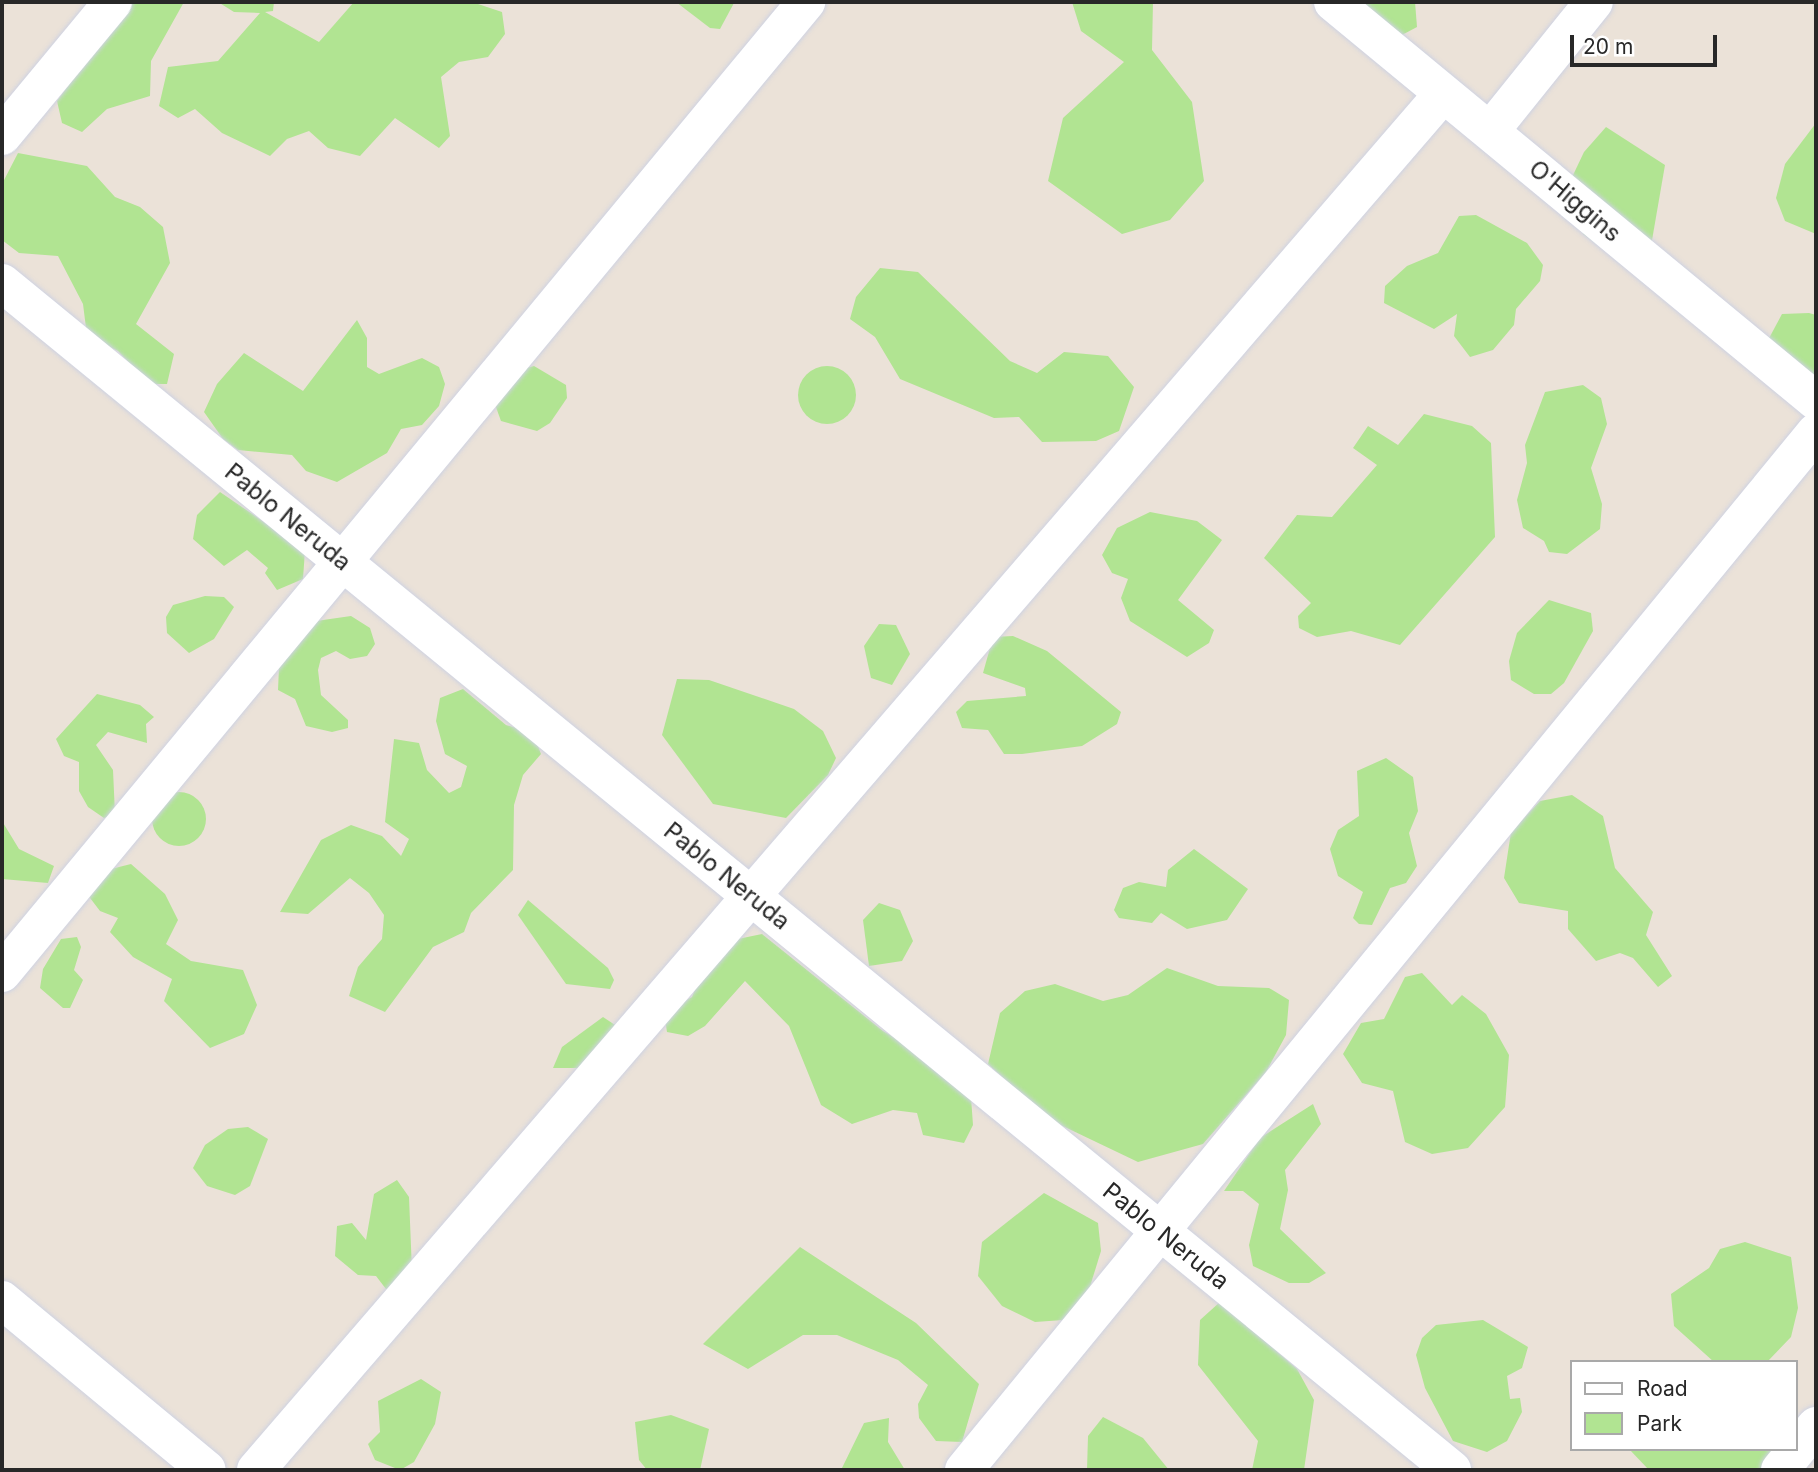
<!DOCTYPE html>
<style>
body{margin:0}
#map{position:relative;width:1818px;height:1472px;overflow:hidden;background:#ebe2d8;font-family:Inter,sans-serif}
div>[style]{position:absolute}
.green>*{inset:0;background:#b1e492}
.round{border-radius:50%}
.roads{filter:drop-shadow(0 0 2px #ced2e2) drop-shadow(0 0 2px #ced2e2)}
.street>*{height:38px;margin:-19px;padding:0 19px;transform-origin:19px;border-radius:19px;background:#fff}
span{translate:-50% -50%;white-space:nowrap;text-align:center;line-height:1.15;-webkit-text-stroke:5px #fff;paint-order:stroke}
.street-label{font-size:24px;color:#282828}
.frame{position:absolute;inset:0;border:4px solid #282828;pointer-events:none}
.legend{position:absolute;left:1570px;top:1360px;width:228px;height:91px;box-sizing:border-box;background:#fff;border:2px solid #a9a9a9;margin:0;padding:9px 12px;list-style:none;font-size:21px;color:#282828}
.legend li{display:flex;align-items:center;gap:14px;height:35px}
.legend b{width:35px;border:2px solid #a9a9a9}
.scale{position:absolute;left:1570px;top:35px;width:147px;height:32px;box-sizing:border-box;border:4px solid #282828;border-top:0;padding-left:9px;font-size:21px;line-height:24px;white-space:nowrap;color:#282828;-webkit-text-stroke:5px #fff;paint-order:stroke}
</style>
<div id="map">
<div class="green">
<div style="clip-path:polygon(128px 2px,184px 2px,151px 61px,150px 96px,107px 109px,82px 132px,62px 123px,57px 101px)"></div>
<div style="clip-path:polygon(218px 2px,274px 2px,273px 11px,265px 12px,319px 42px,354px 2px,472px 2px,502px 12px,505px 34px,488px 57px,459px 62px,441px 77px,450px 136px,439px 148px,395px 118px,360px 156px,328px 148px,309px 131px,287px 139px,270px 156px,222px 133px,195px 109px,178px 118px,159px 106px,168px 67px,218px 61px,260px 13px,234px 12px)"></div>
<div style="clip-path:polygon(676px 2px,732px 2px,734px 3px,720px 29px,710px 28px)"></div>
<div style="clip-path:polygon(1072px 2px,1153px 2px,1152px 50px,1192px 102px,1204px 181px,1170px 220px,1122px 234px,1048px 181px,1063px 118px,1124px 62px,1081px 31px)"></div>
<div style="clip-path:polygon(1363px 2px,1415px 2px,1417px 27px,1400px 36px)"></div>
<div style="clip-path:polygon(1816px 123px,1816px 234px,1785px 221px,1776px 198px,1785px 164px)"></div>
<div style="clip-path:polygon(1606px 127px,1665px 165px,1651px 246px,1614px 257px,1583px 234px,1565px 192px,1584px 152px)"></div>
<div style="clip-path:polygon(18px 153px,87px 166px,115px 197px,140px 207px,163px 227px,170px 263px,136px 324px,174px 354px,167px 384px,149px 384px,118px 351px,87px 336px,83px 304px,58px 256px,19px 253px,2px 240px,2px 184px)"></div>
<div style="clip-path:polygon(1476px 215px,1527px 243px,1543px 265px,1540px 281px,1516px 309px,1514px 325px,1493px 350px,1470px 357px,1454px 336px,1457px 314px,1434px 329px,1384px 303px,1385px 286px,1407px 266px,1438px 253px,1459px 216px)"></div>
<div style="clip-path:polygon(880px 268px,918px 272px,1010px 361px,1037px 373px,1064px 352px,1108px 356px,1134px 387px,1119px 431px,1096px 441px,1042px 442px,1019px 417px,994px 418px,900px 379px,875px 337px,850px 319px,856px 297px)"></div>
<div style="clip-path:polygon(1809px 313px,1816px 315px,1816px 388px,1767px 342px,1782px 314px)"></div>
<div style="clip-path:polygon(357px 320px,367px 338px,367px 367px,379px 374px,422px 358px,439px 367px,445px 384px,439px 406px,422px 425px,401px 429px,387px 453px,337px 482px,306px 471px,292px 455px,238px 450px,223px 439px,204px 412px,217px 384px,244px 353px,303px 391px)"></div>
<div class="round" style="left:798px;top:366px;width:58px;height:58px"></div>
<div style="clip-path:polygon(534px 366px,566px 385px,567px 398px,550px 423px,537px 431px,501px 421px,493px 399px,518px 370px)"></div>
<div style="clip-path:polygon(1583px 385px,1601px 398px,1607px 424px,1591px 468px,1602px 504px,1600px 529px,1567px 554px,1549px 552px,1544px 541px,1523px 528px,1517px 500px,1527px 463px,1525px 445px,1545px 392px)"></div>
<div style="clip-path:polygon(1424px 414px,1472px 426px,1491px 443px,1495px 537px,1400px 645px,1351px 631px,1317px 637px,1299px 628px,1298px 616px,1311px 603px,1264px 558px,1297px 515px,1332px 517px,1377px 465px,1353px 448px,1368px 426px,1398px 445px)"></div>
<div style="clip-path:polygon(220px 492px,305px 550px,303px 579px,277px 590px,265px 573px,268px 568px,247px 550px,224px 566px,193px 539px,197px 515px)"></div>
<div style="clip-path:polygon(1150px 512px,1197px 521px,1222px 540px,1178px 600px,1214px 630px,1209px 643px,1187px 657px,1130px 621px,1121px 598px,1128px 579px,1112px 573px,1102px 555px,1117px 528px)"></div>
<div style="clip-path:polygon(205px 596px,224px 597px,234px 607px,214px 639px,189px 653px,167px 633px,166px 617px,173px 605px)"></div>
<div style="clip-path:polygon(1549px 600px,1591px 613px,1593px 631px,1564px 683px,1551px 694px,1534px 694px,1511px 680px,1509px 661px,1517px 633px)"></div>
<div style="clip-path:polygon(351px 616px,370px 628px,375px 644px,367px 656px,350px 659px,336px 651px,321px 658px,318px 670px,321px 695px,348px 720px,348px 728px,332px 732px,306px 726px,295px 699px,278px 690px,279px 667px,302px 623px)"></div>
<div style="clip-path:polygon(879px 624px,896px 625px,910px 654px,892px 685px,871px 678px,867px 660px,864px 646px)"></div>
<div style="clip-path:polygon(1013px 636px,1047px 651px,1121px 712px,1117px 724px,1082px 746px,1022px 754px,1004px 754px,988px 730px,962px 728px,956px 712px,967px 701px,1026px 696px,1025px 688px,983px 673px,993px 637px)"></div>
<div style="clip-path:polygon(677px 679px,709px 680px,794px 709px,823px 731px,836px 758px,828px 775px,786px 818px,713px 804px,662px 735px)"></div>
<div style="clip-path:polygon(463px 689px,506px 725px,533px 733px,541px 754px,523px 775px,514px 805px,513px 870px,471px 913px,464px 932px,433px 947px,385px 1012px,349px 996px,358px 967px,382px 939px,384px 915px,369px 893px,350px 878px,308px 914px,280px 912px,321px 840px,351px 825px,382px 836px,401px 856px,409px 839px,385px 822px,394px 739px,419px 743px,427px 770px,449px 793px,461px 787px,467px 766px,445px 754px,436px 721px,440px 698px)"></div>
<div style="clip-path:polygon(97px 694px,140px 705px,154px 717px,146px 724px,147px 743px,108px 732px,96px 745px,113px 770px,115px 814px,104px 818px,88px 807px,79px 791px,79px 762px,64px 756px,56px 739px)"></div>
<div style="clip-path:polygon(1386px 758px,1413px 777px,1418px 811px,1409px 833px,1417px 866px,1406px 883px,1390px 888px,1372px 925px,1359px 924px,1353px 918px,1363px 892px,1338px 876px,1330px 849px,1338px 830px,1359px 816px,1357px 771px)"></div>
<div class="round" style="left:152px;top:792px;width:54px;height:54px"></div>
<div style="clip-path:polygon(1572px 795px,1603px 816px,1615px 868px,1653px 912px,1646px 935px,1672px 976px,1658px 987px,1633px 958px,1620px 953px,1596px 961px,1568px 929px,1568px 911px,1519px 903px,1504px 878px,1511px 832px,1540px 801px)"></div>
<div style="clip-path:polygon(2px 821px,19px 849px,54px 866px,48px 883px,2px 879px)"></div>
<div style="clip-path:polygon(1194px 849px,1248px 889px,1227px 920px,1187px 929px,1161px 913px,1152px 923px,1119px 918px,1114px 910px,1123px 888px,1139px 882px,1166px 887px,1168px 870px)"></div>
<div style="clip-path:polygon(131px 864px,165px 894px,178px 920px,166px 944px,191px 961px,243px 970px,257px 1005px,244px 1034px,210px 1048px,164px 1001px,172px 979px,133px 957px,110px 932px,118px 918px,100px 911px,87px 894px,99px 872px)"></div>
<div style="clip-path:polygon(528px 900px,608px 968px,614px 980px,610px 989px,566px 984px,518px 915px)"></div>
<div style="clip-path:polygon(879px 903px,900px 910px,913px 941px,902px 961px,869px 966px,863px 920px)"></div>
<div style="clip-path:polygon(762px 934px,883px 1031px,934px 1061px,971px 1097px,973px 1125px,964px 1143px,923px 1135px,917px 1113px,893px 1110px,852px 1124px,821px 1105px,789px 1026px,745px 981px,705px 1026px,688px 1036px,667px 1032px,664px 1013px,692px 997px,705px 965px,733px 940px)"></div>
<div style="clip-path:polygon(77px 937px,81px 947px,74px 970px,83px 980px,70px 1008px,63px 1008px,40px 988px,43px 969px,61px 939px)"></div>
<div style="clip-path:polygon(1167px 968px,1218px 986px,1269px 988px,1289px 1000px,1286px 1035px,1266px 1072px,1203px 1144px,1138px 1162px,1048px 1119px,988px 1064px,1000px 1013px,1025px 991px,1055px 984px,1103px 1001px,1128px 995px)"></div>
<div style="clip-path:polygon(1422px 973px,1452px 1005px,1462px 995px,1486px 1014px,1509px 1055px,1505px 1107px,1468px 1148px,1432px 1154px,1405px 1142px,1393px 1091px,1362px 1083px,1343px 1054px,1361px 1023px,1384px 1019px,1405px 977px)"></div>
<div style="clip-path:polygon(603px 1017px,615px 1025px,584px 1068px,553px 1068px,562px 1047px)"></div>
<div style="clip-path:polygon(1313px 1104px,1321px 1124px,1285px 1170px,1288px 1190px,1280px 1229px,1326px 1273px,1309px 1283px,1289px 1283px,1253px 1266px,1249px 1245px,1259px 1204px,1243px 1191px,1224px 1191px,1260px 1138px)"></div>
<div style="clip-path:polygon(248px 1127px,268px 1139px,250px 1186px,235px 1195px,207px 1186px,193px 1168px,205px 1145px,228px 1129px)"></div>
<div style="clip-path:polygon(397px 1180px,409px 1197px,412px 1271px,403px 1289px,386px 1289px,376px 1276px,358px 1275px,335px 1256px,337px 1226px,352px 1223px,366px 1240px,374px 1194px)"></div>
<div style="clip-path:polygon(1044px 1193px,1098px 1223px,1101px 1251px,1084px 1306px,1063px 1320px,1035px 1322px,1002px 1306px,978px 1276px,982px 1242px)"></div>
<div style="clip-path:polygon(1745px 1242px,1791px 1257px,1798px 1308px,1791px 1337px,1767px 1362px,1714px 1362px,1674px 1326px,1671px 1294px,1709px 1268px,1720px 1249px)"></div>
<div style="clip-path:polygon(800px 1247px,916px 1323px,979px 1384px,962px 1442px,936px 1441px,919px 1418px,918px 1404px,928px 1385px,898px 1360px,837px 1335px,803px 1335px,748px 1369px,703px 1344px)"></div>
<div style="clip-path:polygon(1220px 1302px,1297px 1369px,1314px 1400px,1304px 1470px,1252px 1470px,1258px 1441px,1198px 1365px,1200px 1320px)"></div>
<div style="clip-path:polygon(1483px 1320px,1528px 1347px,1522px 1368px,1507px 1376px,1510px 1399px,1520px 1398px,1522px 1412px,1507px 1441px,1487px 1452px,1453px 1441px,1425px 1388px,1416px 1355px,1422px 1338px,1436px 1325px)"></div>
<div style="clip-path:polygon(421px 1379px,441px 1392px,435px 1424px,414px 1462px,400px 1470px,375px 1460px,368px 1444px,380px 1432px,378px 1401px)"></div>
<div style="clip-path:polygon(671px 1415px,709px 1429px,700px 1470px,647px 1470px,639px 1460px,635px 1422px)"></div>
<div style="clip-path:polygon(1103px 1417px,1143px 1438px,1169px 1470px,1087px 1470px,1088px 1436px)"></div>
<div style="clip-path:polygon(889px 1418px,888px 1442px,905px 1470px,841px 1470px,864px 1423px)"></div>
<div style="clip-path:polygon(1629px 1449px,1780px 1449px,1759px 1470px,1649px 1470px)"></div>
</div>
<div class="roads">
<div class="street">
<div style="left:1333px;top:2px;width:626px;rotate:39.56deg"></div>
<div style="left:1491px;top:130px;width:164px;rotate:-51.2deg"></div>
<div style="left:2px;top:136px;width:174px;rotate:-50.4deg"></div>
<div style="left:2px;top:283px;width:1874px;rotate:39.3deg"></div>
<div style="left:2px;top:973px;width:1261px;rotate:-50.37deg"></div>
<div style="left:2px;top:1300px;width:266px;rotate:39.7deg"></div>
<div style="left:256px;top:1470px;width:1817px;rotate:-49.22deg"></div>
<div style="left:964px;top:1470px;width:1343px;rotate:-50.62deg"></div>
<div style="left:1780px;top:1470px;width:57px;rotate:-50.7deg"></div>
</div>
</div>
<div class="street-label">
<span style="left:1575px;top:201px;rotate:40deg">O'Higgins</span>
<span style="left:288px;top:517px;rotate:39deg">Pablo Neruda</span>
<span style="left:727px;top:876px;rotate:39deg">Pablo Neruda</span>
<span style="left:1166px;top:1236px;rotate:39deg">Pablo Neruda</span>
</div>
<div class="frame"></div>
<ul class="legend">
<li><b style="height:9px;background:#fff"></b>Road</li>
<li><b style="height:19px;background:#b1e492"></b>Park</li>
</ul>
<div class="scale">20 m</div>
</div>
